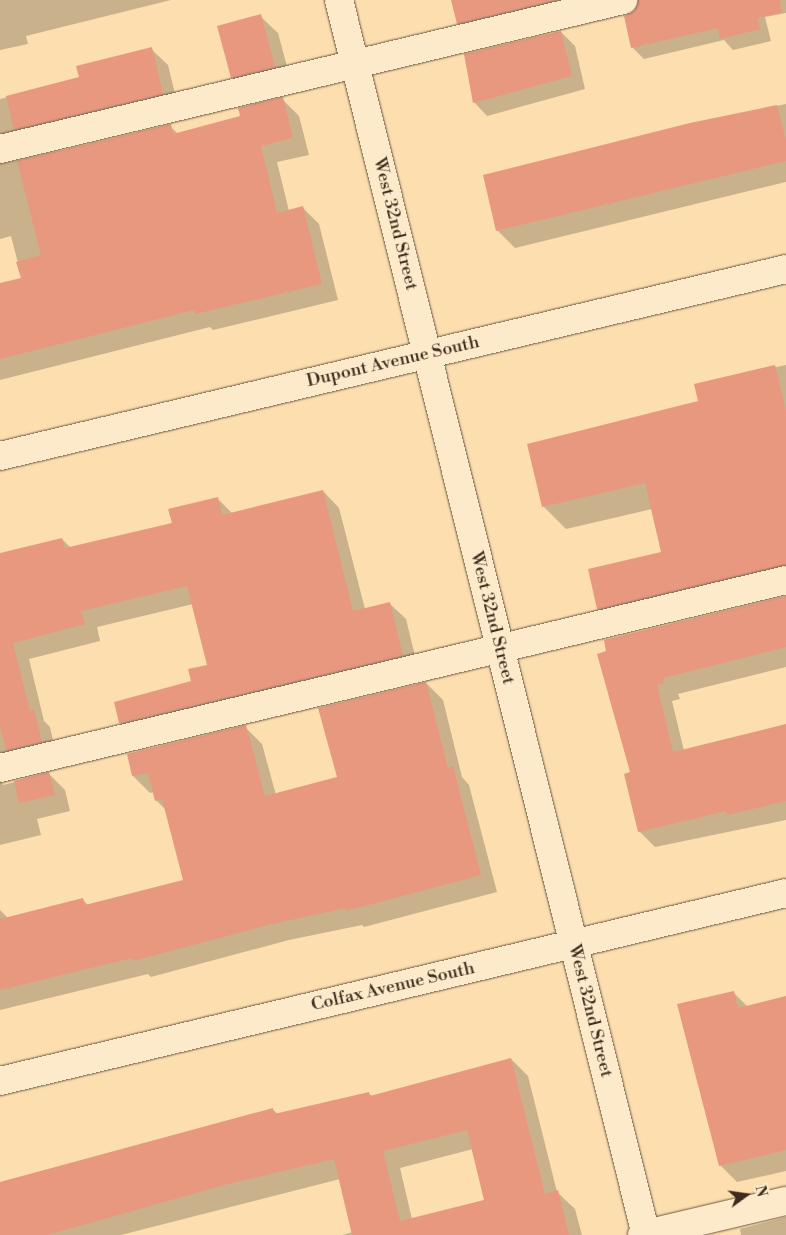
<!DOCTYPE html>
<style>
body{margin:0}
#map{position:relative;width:786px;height:1235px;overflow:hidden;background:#fcdeaf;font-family:"Libre Bodoni",serif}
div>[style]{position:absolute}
.shadow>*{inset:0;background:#0003}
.building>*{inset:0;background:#e8987f}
.roads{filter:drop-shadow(0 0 1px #6d5842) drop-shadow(0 0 1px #6d5842)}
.minor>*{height:28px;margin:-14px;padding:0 14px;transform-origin:14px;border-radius:14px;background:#fdeacb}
span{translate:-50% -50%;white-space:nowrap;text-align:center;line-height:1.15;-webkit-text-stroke:4px #fdeacb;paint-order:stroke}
.street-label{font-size:18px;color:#3d2c1d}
.north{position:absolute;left:721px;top:1170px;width:50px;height:50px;-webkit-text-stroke:4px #fdeacb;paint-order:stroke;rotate:76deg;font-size:14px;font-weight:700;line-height:20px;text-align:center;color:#3d2c1d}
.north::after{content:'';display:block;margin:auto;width:18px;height:22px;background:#3d2c1d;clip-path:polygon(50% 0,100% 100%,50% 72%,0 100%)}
</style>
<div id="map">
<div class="shadow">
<div style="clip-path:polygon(0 0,171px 0,26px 36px,28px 44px,0 50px)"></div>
<div style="clip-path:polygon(453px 0,642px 0,643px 1px,474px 39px,458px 23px)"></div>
<div style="clip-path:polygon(691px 0,786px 0,786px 13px,765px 17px,771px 41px,733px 50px,724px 40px,644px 59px,632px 47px)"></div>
<div style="clip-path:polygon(260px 16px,278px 33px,292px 85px,250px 95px,232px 77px)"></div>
<div style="clip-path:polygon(561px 32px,575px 46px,585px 89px,487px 116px,474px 102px)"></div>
<div style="clip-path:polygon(151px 49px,168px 65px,179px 110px,1px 161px,1px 164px,170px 126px,178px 134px,242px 117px,282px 99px,299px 116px,309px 155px,277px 162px,289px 211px,302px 207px,319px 224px,338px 300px,213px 330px,210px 327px,0 380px,0 285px,22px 279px,11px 236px,0 239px,0 99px,81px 78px)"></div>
<div style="clip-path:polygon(786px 104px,786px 182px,515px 248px,497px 230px,690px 124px)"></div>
<div style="clip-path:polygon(786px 365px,786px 592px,621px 632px,598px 609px,662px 553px,652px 509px,566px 529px,543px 506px,700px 402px,696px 385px)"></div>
<div style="clip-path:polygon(323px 491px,339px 508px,365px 609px,389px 603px,406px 619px,419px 672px,137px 739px,120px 723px,115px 703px,193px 682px,209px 666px,193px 604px,97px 627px,100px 641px,29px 659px,44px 721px,50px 727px,57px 758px,1px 780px,3px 785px,49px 774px,65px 790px,70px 811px,37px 819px,41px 835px,0 845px,0 558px,62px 539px,71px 548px,173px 524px,217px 498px,233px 514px)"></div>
<div style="clip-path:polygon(786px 597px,786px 667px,678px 694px,680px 699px,672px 701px,684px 751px,786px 725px,786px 820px,655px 847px,639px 831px,631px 773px,599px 654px)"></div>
<div style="clip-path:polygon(426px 683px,443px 700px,462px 777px,469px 785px,497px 892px,364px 927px,362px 925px,289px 940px,151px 977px,148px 974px,0 1010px,0 910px,8px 918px,82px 899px,88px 905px,185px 881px,166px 810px,156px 800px,154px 792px,150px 793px,133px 776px,128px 755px,245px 727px,262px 744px,276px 795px,338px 778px)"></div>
<div style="clip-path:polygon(733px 992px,748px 1007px,786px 998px,786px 1171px,737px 1182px,720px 1165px)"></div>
<div style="clip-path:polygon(evenodd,511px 1059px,528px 1076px,557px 1192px,575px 1209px,582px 1235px,342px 1235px,353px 1232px,340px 1179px,121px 1235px,0 1235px,0 1183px,272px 1109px,278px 1114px,368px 1093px,372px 1096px,511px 1059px,473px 1149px,486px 1200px,412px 1219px,400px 1168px,473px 1149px)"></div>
<div style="clip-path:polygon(786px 1217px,786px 1235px,741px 1235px,740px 1229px)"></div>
</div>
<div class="building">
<div style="clip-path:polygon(451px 0,554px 0,457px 24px)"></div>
<div style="clip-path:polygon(638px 0,780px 0,781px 13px,757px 18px,760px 29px,720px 39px,718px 28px,631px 48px,624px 16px,634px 11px)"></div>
<div style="clip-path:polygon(261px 14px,275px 67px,231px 78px,217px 26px)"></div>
<div style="clip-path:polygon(561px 31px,572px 76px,473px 103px,464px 54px)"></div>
<div style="clip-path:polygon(152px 47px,163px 94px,14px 130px,6px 96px,79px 77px,76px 66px)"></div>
<div style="clip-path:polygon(283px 97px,293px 138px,261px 146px,277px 213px,303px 206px,322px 284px,195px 314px,194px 310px,0 359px,0 283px,21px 278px,16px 262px,41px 255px,17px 161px,171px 124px,173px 134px,240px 116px,238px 108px)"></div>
<div style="clip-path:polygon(777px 105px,786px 141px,786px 161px,496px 231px,483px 175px,690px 123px)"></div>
<div style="clip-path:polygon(775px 365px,786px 411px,786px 565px,597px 609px,588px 569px,661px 552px,645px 483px,542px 507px,527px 444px,698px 401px,694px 384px)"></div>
<div style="clip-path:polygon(323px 490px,353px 611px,390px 602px,403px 656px,119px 723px,114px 702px,191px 681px,188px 669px,207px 665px,187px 586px,81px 611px,85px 624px,13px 643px,30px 711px,34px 709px,42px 742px,6px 750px,0 726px,0 553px,62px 538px,65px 548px,172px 523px,168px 509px,218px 497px,222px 515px)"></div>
<div style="clip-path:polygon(786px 596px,786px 647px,663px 678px,664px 683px,657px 685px,673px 752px,786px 724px,786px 801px,727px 815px,726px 811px,638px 832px,624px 774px,630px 772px,597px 654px,606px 651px,604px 640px)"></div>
<div style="clip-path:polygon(426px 682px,448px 768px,453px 766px,481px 875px,346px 911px,346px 908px,272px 924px,133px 961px,132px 958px,0 990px,0 919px,83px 898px,85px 905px,183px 880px,162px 799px,155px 801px,148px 773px,132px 776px,127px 754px,246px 725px,265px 796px,337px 777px,318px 708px)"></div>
<div style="clip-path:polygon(49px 772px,55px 795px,19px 803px,14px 781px)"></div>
<div style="clip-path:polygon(734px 991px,738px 1008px,786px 996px,786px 1150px,719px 1166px,677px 1004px)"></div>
<div style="clip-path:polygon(evenodd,511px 1058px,545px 1194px,558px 1190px,569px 1235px,352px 1235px,334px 1159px,228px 1184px,47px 1235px,0 1235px,0 1182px,273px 1108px,274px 1114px,369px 1092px,370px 1096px,511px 1058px,467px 1130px,484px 1200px,400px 1221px,383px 1151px,467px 1130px)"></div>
</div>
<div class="roads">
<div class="minor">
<div style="left:339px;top:0;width:1273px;rotate:76.04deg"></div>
<div style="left:0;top:149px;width:641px;rotate:-13.45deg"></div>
<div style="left:0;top:456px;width:808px;rotate:-13.38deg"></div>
<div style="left:0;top:768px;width:808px;rotate:-13.45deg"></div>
<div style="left:0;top:1081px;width:808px;rotate:-13.45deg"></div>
<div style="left:642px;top:1235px;width:148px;rotate:-13.3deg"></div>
</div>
</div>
<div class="street-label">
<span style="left:395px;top:224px;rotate:76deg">West 32nd Street</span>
<span style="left:393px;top:362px;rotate:-13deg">Dupont Avenue South</span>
<span style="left:492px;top:618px;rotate:76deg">West 32nd Street</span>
<span style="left:393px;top:987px;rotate:-13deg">Colfax Avenue South</span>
<span style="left:590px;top:1011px;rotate:76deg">West 32nd Street</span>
</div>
<div class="north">N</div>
</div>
